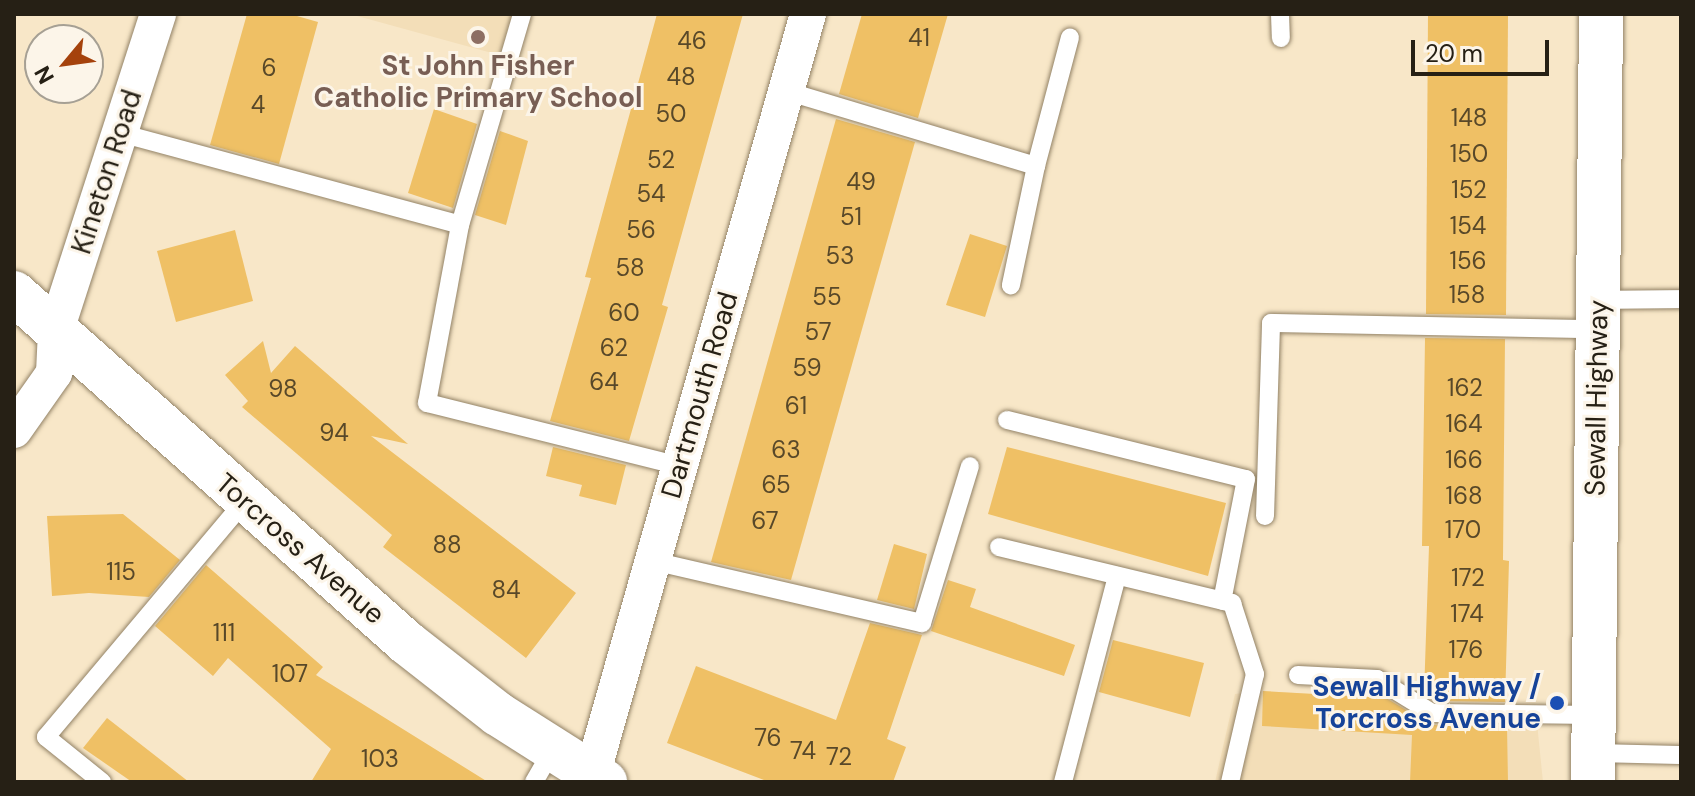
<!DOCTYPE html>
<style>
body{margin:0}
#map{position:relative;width:1695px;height:796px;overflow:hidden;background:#f8e7c8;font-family:"DM Sans",sans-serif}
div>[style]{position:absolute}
.built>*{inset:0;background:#f3deb8}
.building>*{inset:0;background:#efc065}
.roads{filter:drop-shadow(0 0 2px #928266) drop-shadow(0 0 2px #928266)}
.service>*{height:18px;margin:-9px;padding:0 9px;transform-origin:9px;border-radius:9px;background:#fff}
.minor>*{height:36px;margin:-18px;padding:0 18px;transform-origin:18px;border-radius:18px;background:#fff}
.tertiary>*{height:44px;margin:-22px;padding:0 22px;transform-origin:22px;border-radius:22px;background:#fff}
.dots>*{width:22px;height:22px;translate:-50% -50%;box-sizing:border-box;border:4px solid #fcf5e9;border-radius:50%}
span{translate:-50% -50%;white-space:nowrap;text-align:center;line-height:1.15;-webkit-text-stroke:6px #fcf5e9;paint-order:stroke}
.number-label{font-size:24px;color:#584829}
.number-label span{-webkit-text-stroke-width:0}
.education-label{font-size:28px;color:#785e54;font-weight:700}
.street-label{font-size:28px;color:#262015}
.transit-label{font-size:28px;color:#164399;font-weight:700}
.right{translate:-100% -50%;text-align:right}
.frame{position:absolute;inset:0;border:16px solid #262015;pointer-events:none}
.north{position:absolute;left:24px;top:24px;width:80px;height:80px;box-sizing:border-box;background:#fcf5e9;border:2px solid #a6a094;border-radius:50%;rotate:241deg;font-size:22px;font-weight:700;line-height:32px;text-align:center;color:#262015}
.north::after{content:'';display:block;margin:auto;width:28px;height:36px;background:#a5420c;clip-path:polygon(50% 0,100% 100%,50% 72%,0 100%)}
.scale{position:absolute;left:1411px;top:40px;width:138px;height:36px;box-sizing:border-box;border:4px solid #262015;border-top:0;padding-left:10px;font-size:24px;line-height:28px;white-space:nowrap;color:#262015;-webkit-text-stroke:6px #fcf5e9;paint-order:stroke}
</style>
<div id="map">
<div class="built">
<div style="clip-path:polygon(350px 14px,528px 14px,517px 60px)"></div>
<div style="clip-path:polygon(1263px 691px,1380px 698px,1449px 710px,1536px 713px,1543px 782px,1215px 782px,1235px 694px)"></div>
</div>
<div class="building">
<div style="clip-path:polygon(247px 14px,290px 14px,318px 22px,279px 164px,210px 145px)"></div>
<div style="clip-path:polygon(657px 14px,743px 14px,662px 305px,668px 307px,629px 441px,550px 421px,591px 278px,585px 277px)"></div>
<div style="clip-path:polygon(862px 14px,948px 14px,918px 118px,839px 94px)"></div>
<div style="clip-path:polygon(1428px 14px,1508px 14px,1506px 315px,1426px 314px)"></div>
<div style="clip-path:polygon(434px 109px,477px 124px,453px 208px,408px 193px)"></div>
<div style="clip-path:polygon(836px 119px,915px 142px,791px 580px,711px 562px)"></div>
<div style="clip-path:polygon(500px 131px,528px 141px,506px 225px,475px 215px)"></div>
<div style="clip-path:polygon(235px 230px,253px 301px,176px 322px,157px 251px)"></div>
<div style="clip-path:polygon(970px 234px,1007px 246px,985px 317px,946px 305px)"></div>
<div style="clip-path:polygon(1425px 338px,1505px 339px,1503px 560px,1509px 561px,1505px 702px,1435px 701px,1424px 694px,1429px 546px,1422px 546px)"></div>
<div style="clip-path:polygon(263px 341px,271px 373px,295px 346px,408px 444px,371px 436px,576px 593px,526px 658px,383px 547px,392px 535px,242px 407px,248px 401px,225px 375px)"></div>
<div style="clip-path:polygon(553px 447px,626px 465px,616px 505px,579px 496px,582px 485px,546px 476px)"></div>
<div style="clip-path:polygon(1007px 447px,1226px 503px,1208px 576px,988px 514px)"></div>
<div style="clip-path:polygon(123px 514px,180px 560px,149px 597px,89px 593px,52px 596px,47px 516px)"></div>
<div style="clip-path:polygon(894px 544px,927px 554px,914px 609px,877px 600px)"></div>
<div style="clip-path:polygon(206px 565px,323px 667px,316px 675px,488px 782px,311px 782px,331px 749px,228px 658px,213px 676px,155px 626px)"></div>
<div style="clip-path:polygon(948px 580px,976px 589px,970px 607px,1075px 645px,1064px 676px,931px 631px)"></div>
<div style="clip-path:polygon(870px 623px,922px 635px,887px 739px,906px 747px,893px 782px,769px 782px,667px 743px,696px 666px,836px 720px)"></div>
<div style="clip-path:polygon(1113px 640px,1204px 663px,1190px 717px,1099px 692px)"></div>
<div style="clip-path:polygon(1263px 691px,1386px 698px,1431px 725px,1507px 726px,1508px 782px,1410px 782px,1412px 735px,1262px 726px)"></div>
<div style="clip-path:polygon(107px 718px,189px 782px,132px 782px,83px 748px)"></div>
</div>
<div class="roads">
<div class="service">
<div style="left:1280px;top:14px;width:24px;rotate:88deg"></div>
<div style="left:786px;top:91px;width:261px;rotate:16.7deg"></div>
<div style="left:1036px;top:166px;width:122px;rotate:101.9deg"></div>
<div style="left:120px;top:133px;width:352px;rotate:15.1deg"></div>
<div style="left:460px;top:225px;width:220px;rotate:-73.6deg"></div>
<div style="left:1036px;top:166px;width:133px;rotate:-75.2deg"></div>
<div style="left:460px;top:225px;width:181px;rotate:100.5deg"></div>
<div style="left:427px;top:403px;width:261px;rotate:14deg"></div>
<div style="left:1598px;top:300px;width:83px;rotate:-0.7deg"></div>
<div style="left:1007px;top:420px;width:246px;rotate:13.9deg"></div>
<div style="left:1246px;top:479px;width:124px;rotate:101.1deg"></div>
<div style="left:1265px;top:516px;width:193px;rotate:-88.2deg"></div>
<div style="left:1271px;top:323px;width:327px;rotate:1.1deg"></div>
<div style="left:999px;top:547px;width:240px;rotate:13.5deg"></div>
<div style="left:1232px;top:603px;width:75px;rotate:72.1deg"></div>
<div style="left:1255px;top:674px;width:111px;rotate:103deg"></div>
<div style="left:653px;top:561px;width:276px;rotate:13deg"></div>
<div style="left:922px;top:623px;width:164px;rotate:-73deg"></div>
<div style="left:1298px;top:675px;width:79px;rotate:2.9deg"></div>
<div style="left:1377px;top:679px;width:65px;rotate:31.7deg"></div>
<div style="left:1432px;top:713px;width:162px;rotate:0.7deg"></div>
<div style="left:1594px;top:753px;width:87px;rotate:1.3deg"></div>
<div style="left:102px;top:782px;width:72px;rotate:-141.2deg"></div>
<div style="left:46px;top:737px;width:309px;rotate:-49.9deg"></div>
<div style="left:534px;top:782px;width:38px;rotate:-60deg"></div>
<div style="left:1063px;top:782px;width:213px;rotate:-75.3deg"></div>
</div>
<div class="minor">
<div style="left:14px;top:430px;width:70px;rotate:-54.9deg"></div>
<div style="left:54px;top:373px;width:43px;rotate:-87.3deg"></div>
<div style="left:56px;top:330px;width:332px;rotate:-72.1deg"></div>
<div style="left:592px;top:775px;width:791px;rotate:-74.15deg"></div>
</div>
<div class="tertiary">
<div style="left:14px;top:293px;width:526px;rotate:41.69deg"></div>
<div style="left:407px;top:643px;width:115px;rotate:38deg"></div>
<div style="left:498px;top:714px;width:127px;rotate:32.4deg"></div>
<div style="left:1593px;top:782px;width:768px;rotate:-89.4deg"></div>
</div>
</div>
<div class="dots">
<div style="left:478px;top:37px;background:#8d6e63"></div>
<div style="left:1557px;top:703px;background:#1a4fb4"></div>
</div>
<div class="number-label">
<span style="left:919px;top:38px">41</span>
<span style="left:692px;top:41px">46</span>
<span style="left:269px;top:68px">6</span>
<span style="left:681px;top:77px">48</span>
<span style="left:258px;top:105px">4</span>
<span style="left:671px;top:114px">50</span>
<span style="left:1469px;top:118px">148</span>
<span style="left:1469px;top:154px">150</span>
<span style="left:661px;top:160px">52</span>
<span style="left:861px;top:182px">49</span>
<span style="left:1469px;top:190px">152</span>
<span style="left:651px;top:194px">54</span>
<span style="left:851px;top:217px">51</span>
<span style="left:1468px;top:226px">154</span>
<span style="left:641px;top:230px">56</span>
<span style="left:840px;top:256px">53</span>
<span style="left:1468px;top:261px">156</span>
<span style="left:630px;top:268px">58</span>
<span style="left:1467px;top:295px">158</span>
<span style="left:827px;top:297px">55</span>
<span style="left:624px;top:313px">60</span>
<span style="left:818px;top:332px">57</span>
<span style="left:614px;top:348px">62</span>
<span style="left:807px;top:368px">59</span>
<span style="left:604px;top:382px">64</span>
<span style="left:1465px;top:388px">162</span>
<span style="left:283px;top:389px">98</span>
<span style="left:796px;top:406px">61</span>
<span style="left:1464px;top:424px">164</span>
<span style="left:334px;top:433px">94</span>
<span style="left:786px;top:450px">63</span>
<span style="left:1464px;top:460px">166</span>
<span style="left:776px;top:485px">65</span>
<span style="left:1464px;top:496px">168</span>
<span style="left:765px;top:521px">67</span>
<span style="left:1463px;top:530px">170</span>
<span style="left:447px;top:545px">88</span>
<span style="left:121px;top:572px">115</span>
<span style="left:1468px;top:578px">172</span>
<span style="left:506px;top:590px">84</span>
<span style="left:1467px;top:614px">174</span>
<span style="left:224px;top:633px">111</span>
<span style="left:1466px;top:650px">176</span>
<span style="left:290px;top:674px">107</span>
<span style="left:768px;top:738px">76</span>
<span style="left:803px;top:751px">74</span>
<span style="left:839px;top:757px">72</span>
<span style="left:380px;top:759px">103</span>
</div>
<div class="education-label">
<span style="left:478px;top:82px">St John Fisher<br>Catholic Primary School</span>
</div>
<div class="street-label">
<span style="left:107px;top:172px;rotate:-72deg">Kineton Road</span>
<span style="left:700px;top:395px;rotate:-74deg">Dartmouth Road</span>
<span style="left:1597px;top:398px;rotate:-89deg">Sewall Highway</span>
<span style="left:300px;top:549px;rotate:41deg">Torcross Avenue</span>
</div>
<div class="transit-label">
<span class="right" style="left:1541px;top:703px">Sewall Highway /<br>Torcross Avenue</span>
</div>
<div class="frame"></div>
<div class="north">N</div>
<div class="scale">20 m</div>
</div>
